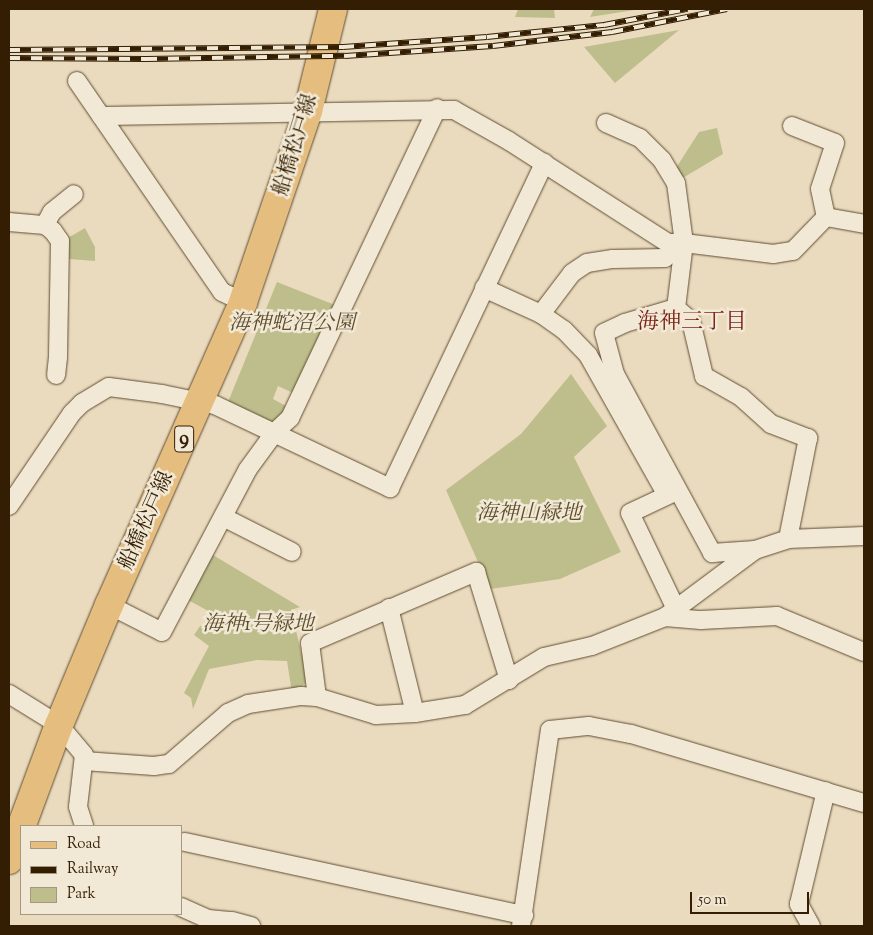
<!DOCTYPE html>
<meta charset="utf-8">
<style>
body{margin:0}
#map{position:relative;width:873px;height:935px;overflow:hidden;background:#eadbbe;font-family:"Sorts Mill Goudy","Noto Serif JP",serif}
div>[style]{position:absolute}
.green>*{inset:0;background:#bebe8c}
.roads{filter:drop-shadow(0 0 1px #614d32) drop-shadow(0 0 1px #614d32)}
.street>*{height:18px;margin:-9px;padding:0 9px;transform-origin:9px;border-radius:9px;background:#f1e8d5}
.primary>*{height:28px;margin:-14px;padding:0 14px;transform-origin:14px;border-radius:14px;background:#e5be7f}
.rail>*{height:5.5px;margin-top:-2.75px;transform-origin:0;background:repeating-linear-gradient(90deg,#f1e8d5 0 11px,#331e03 0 22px);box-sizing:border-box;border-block:1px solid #331e03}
span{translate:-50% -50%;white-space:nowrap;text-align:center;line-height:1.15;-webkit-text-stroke:5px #f1e8d5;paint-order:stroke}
.shield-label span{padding:1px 4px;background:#f1e8d5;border:1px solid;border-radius:4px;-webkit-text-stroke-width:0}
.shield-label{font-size:20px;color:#331e03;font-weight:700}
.street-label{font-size:21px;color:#331e03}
.park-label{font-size:21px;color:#5d4e2c;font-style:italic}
.neighbourhood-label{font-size:22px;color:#7a1f14}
.frame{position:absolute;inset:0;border:10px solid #331e03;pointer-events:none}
.legend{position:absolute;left:20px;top:825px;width:162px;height:90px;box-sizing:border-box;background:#f1e8d5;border:1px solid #a59781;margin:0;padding:6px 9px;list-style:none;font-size:15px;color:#331e03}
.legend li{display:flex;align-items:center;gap:10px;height:25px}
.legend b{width:25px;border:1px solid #a59781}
.scale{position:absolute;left:690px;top:892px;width:119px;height:22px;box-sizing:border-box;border:2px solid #331e03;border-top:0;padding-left:6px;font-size:15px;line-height:18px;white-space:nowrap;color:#331e03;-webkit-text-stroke:4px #f1e8d5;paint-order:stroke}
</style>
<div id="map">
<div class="green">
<div style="clip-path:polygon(518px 9px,554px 9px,555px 18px,515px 17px)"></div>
<div style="clip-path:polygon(594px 9px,641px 9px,590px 17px)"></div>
<div style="clip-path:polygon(679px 30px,615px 83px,584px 47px)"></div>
<div style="clip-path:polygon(717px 128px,723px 154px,681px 179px,676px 168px,699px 132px)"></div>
<div style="clip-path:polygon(85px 228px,95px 247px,95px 261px,69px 259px,66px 239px)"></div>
<div style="clip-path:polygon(277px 282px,335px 305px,293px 393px,278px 386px,273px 399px,286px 406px,280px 419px,271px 423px,228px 402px)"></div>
<div style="clip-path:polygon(571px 374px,607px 426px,574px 457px,621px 552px,560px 579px,490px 589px,446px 490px,521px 434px)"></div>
<div style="clip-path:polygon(213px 555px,300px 607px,291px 610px,308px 680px,298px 691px,292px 693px,287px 661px,257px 660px,209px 669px,193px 709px,191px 698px,184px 693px,209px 646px,194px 635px,200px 626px,212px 627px,223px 619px,188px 600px)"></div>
</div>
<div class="roads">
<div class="street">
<div style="left:77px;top:81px;width:256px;rotate:55.5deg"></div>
<div style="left:222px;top:292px;width:23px;rotate:25deg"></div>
<div style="left:101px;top:116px;width:353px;rotate:-1deg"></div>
<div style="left:454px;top:110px;width:63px;rotate:29.4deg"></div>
<div style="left:509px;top:141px;width:189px;rotate:32.7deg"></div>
<div style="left:668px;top:243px;width:16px"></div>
<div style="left:684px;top:243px;width:90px;rotate:7deg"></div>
<div style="left:773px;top:254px;width:20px;rotate:-9deg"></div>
<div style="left:793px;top:251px;width:47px;rotate:-45.9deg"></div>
<div style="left:826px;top:217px;width:39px;rotate:10deg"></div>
<div style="left:606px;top:123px;width:37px;rotate:24deg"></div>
<div style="left:640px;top:138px;width:31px;rotate:45deg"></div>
<div style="left:662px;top:160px;width:27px;rotate:59deg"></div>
<div style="left:676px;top:183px;width:61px;rotate:82.4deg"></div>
<div style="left:684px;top:243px;width:65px;rotate:97deg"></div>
<div style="left:676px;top:308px;width:20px;rotate:41deg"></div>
<div style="left:691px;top:321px;width:57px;rotate:76.7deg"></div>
<div style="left:704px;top:376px;width:43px;rotate:29.6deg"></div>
<div style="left:741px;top:397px;width:40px;rotate:42deg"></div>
<div style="left:771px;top:424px;width:40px;rotate:21deg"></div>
<div style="left:808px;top:438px;width:103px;rotate:101.2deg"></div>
<div style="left:792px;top:126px;width:46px;rotate:21.6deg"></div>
<div style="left:835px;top:143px;width:48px;rotate:108.1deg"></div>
<div style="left:820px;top:189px;width:29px;rotate:78deg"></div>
<div style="left:9px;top:222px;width:36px;rotate:5deg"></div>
<div style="left:45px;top:225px;width:10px;rotate:37deg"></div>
<div style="left:53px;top:231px;width:12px;rotate:55deg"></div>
<div style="left:60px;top:241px;width:116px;rotate:91deg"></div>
<div style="left:58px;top:357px;width:18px;rotate:96deg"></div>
<div style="left:45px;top:225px;width:15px;rotate:-62deg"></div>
<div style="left:52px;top:212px;width:28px;rotate:-39deg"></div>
<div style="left:484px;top:288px;width:63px;rotate:24.5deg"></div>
<div style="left:541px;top:314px;width:28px;rotate:35deg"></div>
<div style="left:564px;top:330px;width:35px;rotate:46deg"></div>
<div style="left:588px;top:355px;width:161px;rotate:60.6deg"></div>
<div style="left:676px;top:308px;width:53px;rotate:163.6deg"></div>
<div style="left:625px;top:323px;width:23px;rotate:155deg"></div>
<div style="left:604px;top:333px;width:42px;rotate:75deg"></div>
<div style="left:615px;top:374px;width:204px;rotate:61.5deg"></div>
<div style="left:712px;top:553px;width:43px;rotate:-4deg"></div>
<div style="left:755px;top:550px;width:35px;rotate:-18deg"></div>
<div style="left:788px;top:539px;width:76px;rotate:-2.3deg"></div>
<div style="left:541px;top:314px;width:51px;rotate:-52.9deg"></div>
<div style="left:572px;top:273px;width:18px;rotate:-34deg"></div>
<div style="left:587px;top:263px;width:26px;rotate:-9deg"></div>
<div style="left:613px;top:259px;width:52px;rotate:-1.1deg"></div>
<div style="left:665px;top:258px;width:24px;rotate:-38deg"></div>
<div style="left:9px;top:506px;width:112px;rotate:-55.9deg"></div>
<div style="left:72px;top:413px;width:14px;rotate:-45deg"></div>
<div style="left:82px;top:403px;width:31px;rotate:-31deg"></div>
<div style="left:109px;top:387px;width:53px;rotate:7.5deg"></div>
<div style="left:162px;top:394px;width:54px;rotate:11.7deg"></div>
<div style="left:215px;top:405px;width:194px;rotate:25.4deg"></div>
<div style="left:390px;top:488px;width:360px;rotate:-64.6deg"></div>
<div style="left:223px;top:517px;width:77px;rotate:26.9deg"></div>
<div style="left:109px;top:605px;width:59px;rotate:27deg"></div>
<div style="left:162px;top:632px;width:184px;rotate:-62.2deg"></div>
<div style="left:248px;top:469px;width:46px;rotate:-53.9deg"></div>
<div style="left:275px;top:432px;width:21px;rotate:-43deg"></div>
<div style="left:290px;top:418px;width:343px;rotate:-64.6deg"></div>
<div style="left:389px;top:608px;width:108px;rotate:76.1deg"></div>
<div style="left:676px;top:609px;width:106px;rotate:-115.6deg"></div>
<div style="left:630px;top:513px;width:52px;rotate:-25.1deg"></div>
<div style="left:665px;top:617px;width:36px;rotate:5deg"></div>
<div style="left:701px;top:620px;width:76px;rotate:-3deg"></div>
<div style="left:777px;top:616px;width:94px;rotate:22.5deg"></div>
<div style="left:9px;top:694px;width:59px;rotate:31.8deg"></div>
<div style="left:59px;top:725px;width:39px;rotate:50deg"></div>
<div style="left:84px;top:755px;width:52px;rotate:96.6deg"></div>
<div style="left:78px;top:807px;width:20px;rotate:72deg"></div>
<div style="left:317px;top:697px;width:54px;rotate:-97.4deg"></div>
<div style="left:310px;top:643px;width:181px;rotate:-23.2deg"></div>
<div style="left:476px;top:572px;width:113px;rotate:73deg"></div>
<div style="left:84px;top:761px;width:70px;rotate:4.1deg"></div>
<div style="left:154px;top:766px;width:15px;rotate:-8deg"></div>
<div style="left:169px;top:764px;width:78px;rotate:-40.8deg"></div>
<div style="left:228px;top:713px;width:22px;rotate:-24deg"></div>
<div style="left:248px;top:704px;width:54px;rotate:-8.6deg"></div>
<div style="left:301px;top:696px;width:16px;rotate:4deg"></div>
<div style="left:317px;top:697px;width:62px;rotate:17deg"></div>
<div style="left:376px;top:715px;width:39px;rotate:-3deg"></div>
<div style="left:415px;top:713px;width:51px;rotate:-9.1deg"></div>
<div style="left:465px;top:705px;width:92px;rotate:-31.3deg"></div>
<div style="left:544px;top:657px;width:49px;rotate:-12.9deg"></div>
<div style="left:592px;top:646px;width:79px;rotate:-21.7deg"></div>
<div style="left:665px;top:617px;width:112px;rotate:-36.7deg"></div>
<div style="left:185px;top:842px;width:347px;rotate:12.2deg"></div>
<div style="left:181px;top:907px;width:30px;rotate:24deg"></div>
<div style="left:208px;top:919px;width:24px;rotate:5deg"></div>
<div style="left:232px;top:921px;width:20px;rotate:15deg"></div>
<div style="left:521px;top:926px;width:198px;rotate:-81.6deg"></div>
<div style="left:550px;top:730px;width:39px;rotate:-6deg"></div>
<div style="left:589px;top:726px;width:43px;rotate:10.8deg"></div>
<div style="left:631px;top:734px;width:243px;rotate:16.5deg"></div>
<div style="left:811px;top:926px;width:25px;rotate:-119deg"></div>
<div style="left:799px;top:904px;width:116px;rotate:-76.6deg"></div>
</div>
<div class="primary">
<div style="left:9px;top:860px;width:144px;rotate:-69.7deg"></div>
<div style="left:59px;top:725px;width:130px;rotate:-67.4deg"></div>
<div style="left:109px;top:605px;width:331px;rotate:-66.1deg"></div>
<div style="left:243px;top:302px;width:202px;rotate:-71.2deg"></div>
<div style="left:308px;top:111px;width:105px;rotate:-76.2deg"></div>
</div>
</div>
<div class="rail">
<div style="left:9px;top:50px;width:334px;rotate:-0.5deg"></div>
<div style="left:343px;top:47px;width:144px;rotate:-4deg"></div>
<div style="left:487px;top:37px;width:118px;rotate:-5.9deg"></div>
<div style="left:604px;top:25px;width:85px;rotate:-10.9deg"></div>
<div style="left:9px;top:58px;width:137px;rotate:0.4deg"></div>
<div style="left:146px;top:59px;width:199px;rotate:-0.9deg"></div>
<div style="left:345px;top:56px;width:148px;rotate:-3.9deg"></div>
<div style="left:493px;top:46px;width:120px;rotate:-6.7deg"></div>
<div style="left:612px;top:32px;width:117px;rotate:-11.3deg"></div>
</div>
<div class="shield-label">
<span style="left:184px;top:439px">9</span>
</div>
<div class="street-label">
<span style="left:296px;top:145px;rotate:-73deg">船橋松戸線</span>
<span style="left:147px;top:521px;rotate:-66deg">船橋松戸線</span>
</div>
<div class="park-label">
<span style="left:292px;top:324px">海神蛇沼公園</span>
<span style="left:529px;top:514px">海神山緑地</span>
<span style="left:258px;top:625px">海神1号緑地</span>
</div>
<div class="neighbourhood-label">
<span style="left:692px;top:324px">海神三丁目</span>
</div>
<div class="frame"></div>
<ul class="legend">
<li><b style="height:6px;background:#e5be7f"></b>Road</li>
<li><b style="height:6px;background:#331e03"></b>Railway</li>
<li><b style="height:14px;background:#bebe8c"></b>Park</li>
</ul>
<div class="scale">50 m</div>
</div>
